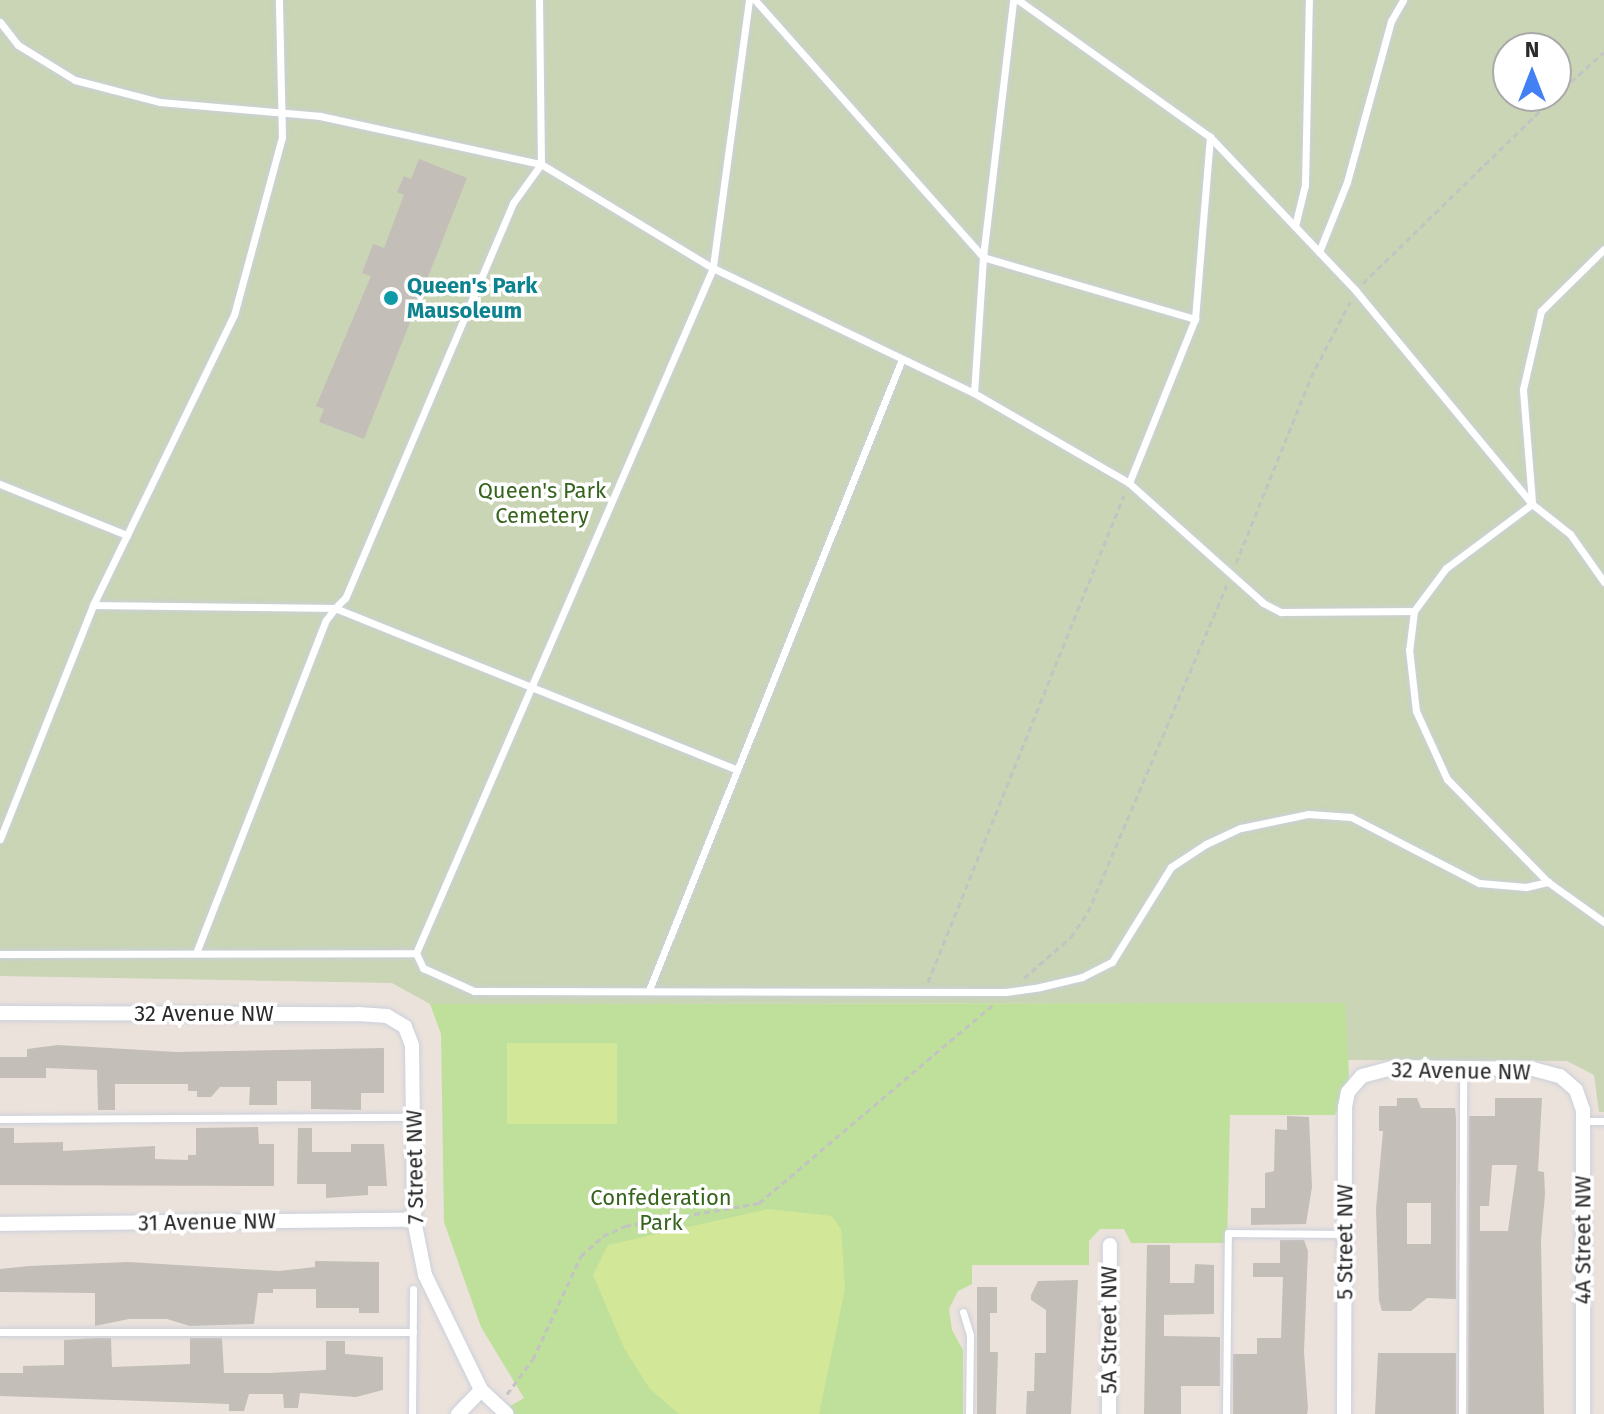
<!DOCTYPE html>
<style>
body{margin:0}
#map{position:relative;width:1604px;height:1414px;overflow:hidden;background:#ebe2dc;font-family:"Fira Sans",sans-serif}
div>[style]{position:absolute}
.green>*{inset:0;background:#bee09b}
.cemetery>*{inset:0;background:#c9d5b4}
.pitch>*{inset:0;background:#d2e797}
.building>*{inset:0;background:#c4beb8}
.path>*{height:3px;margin-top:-1.5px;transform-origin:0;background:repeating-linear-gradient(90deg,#c3c3c3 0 6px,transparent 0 10px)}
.roads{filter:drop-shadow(0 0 2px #cbd0db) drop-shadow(0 0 2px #cbd0db)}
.lane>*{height:7px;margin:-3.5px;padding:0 3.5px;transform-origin:3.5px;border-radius:3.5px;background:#fff}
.street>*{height:14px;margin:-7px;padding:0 7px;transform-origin:7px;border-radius:7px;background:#fff}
.dots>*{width:22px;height:22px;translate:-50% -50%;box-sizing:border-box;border:4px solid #fff;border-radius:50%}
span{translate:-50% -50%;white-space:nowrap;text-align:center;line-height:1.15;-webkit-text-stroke:7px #fff;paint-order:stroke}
.culture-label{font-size:22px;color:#0d838f;font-weight:700}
.left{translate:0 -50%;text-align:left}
.park-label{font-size:22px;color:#37641d}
.street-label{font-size:22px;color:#2a2a2a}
.north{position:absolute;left:1492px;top:32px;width:80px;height:80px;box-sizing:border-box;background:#fff;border:2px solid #aaa;border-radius:50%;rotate:0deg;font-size:22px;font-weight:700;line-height:32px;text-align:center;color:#2a2a2a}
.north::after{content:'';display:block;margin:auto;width:28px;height:36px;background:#4280f3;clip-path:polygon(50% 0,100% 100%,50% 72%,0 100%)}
</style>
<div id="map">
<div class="green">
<div style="clip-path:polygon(1346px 1003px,1349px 1078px,1335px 1115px,1230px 1115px,1227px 1243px,1131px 1243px,1124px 1229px,1100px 1229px,1089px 1241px,1089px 1265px,972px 1265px,972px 1284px,958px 1291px,949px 1309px,952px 1330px,963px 1350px,963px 1414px,497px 1414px,524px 1398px,481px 1327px,444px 1222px,441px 1034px,430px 1004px)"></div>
</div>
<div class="cemetery">
<div style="clip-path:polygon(evenodd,0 0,1604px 0,1604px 1112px,1599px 1112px,1594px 1075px,1567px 1061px,1348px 1060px,1345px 1003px,430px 1004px,392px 983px,0 976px,0 0,1508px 48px,1556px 48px,1556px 96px,1508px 96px,1508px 48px)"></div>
</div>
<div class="pitch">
<div style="clip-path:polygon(507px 1043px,617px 1043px,617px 1124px,507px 1124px)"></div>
<div style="clip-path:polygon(768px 1209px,832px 1216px,841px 1229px,845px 1289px,819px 1414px,679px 1414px,650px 1389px,624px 1348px,593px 1275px,608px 1245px)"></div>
</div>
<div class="building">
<div style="clip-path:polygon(419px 159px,467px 178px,364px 439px,319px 422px,324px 409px,316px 406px,371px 276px,362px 273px,373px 244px,384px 248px,404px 195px,397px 192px,404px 176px,411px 179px)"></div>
<div style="clip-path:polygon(58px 1045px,176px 1052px,384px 1048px,384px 1093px,361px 1093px,361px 1110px,311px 1109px,311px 1081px,277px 1081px,277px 1105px,249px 1105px,250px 1087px,220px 1087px,211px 1097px,197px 1097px,197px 1091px,188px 1091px,188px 1084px,115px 1084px,115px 1110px,98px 1110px,97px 1070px,46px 1068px,46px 1078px,0 1078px,0 1057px,27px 1057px,27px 1049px)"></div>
<div style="clip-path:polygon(evenodd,1397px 1098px,1417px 1098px,1421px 1108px,1455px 1108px,1456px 1117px,1456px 1299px,1427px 1298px,1411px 1311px,1382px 1311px,1379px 1301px,1376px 1209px,1383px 1131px,1379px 1131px,1379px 1106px,1397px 1106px,1397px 1098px,1407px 1203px,1431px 1203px,1431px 1244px,1407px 1244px,1407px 1203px)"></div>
<div style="clip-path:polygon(evenodd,1495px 1098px,1542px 1098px,1538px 1171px,1544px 1172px,1545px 1194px,1541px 1240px,1544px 1414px,1468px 1414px,1469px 1116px,1495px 1116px,1495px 1098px,1492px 1165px,1517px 1165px,1508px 1231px,1480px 1231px,1480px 1206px,1489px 1206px,1492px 1165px)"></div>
<div style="clip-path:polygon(1287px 1116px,1309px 1117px,1312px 1187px,1306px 1224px,1251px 1225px,1251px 1208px,1265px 1208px,1265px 1173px,1274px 1171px,1275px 1129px,1287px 1130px)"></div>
<div style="clip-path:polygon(258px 1127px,259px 1144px,274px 1144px,274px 1186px,0 1185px,0 1128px,14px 1128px,14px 1143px,63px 1142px,63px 1151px,155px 1146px,155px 1159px,188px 1160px,188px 1155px,196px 1155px,196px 1128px)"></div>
<div style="clip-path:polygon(298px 1128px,312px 1128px,312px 1152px,351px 1152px,351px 1144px,384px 1144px,387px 1186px,368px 1186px,368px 1195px,326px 1198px,326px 1184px,297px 1184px)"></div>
<div style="clip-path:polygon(1280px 1240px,1304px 1240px,1308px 1251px,1304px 1352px,1308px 1408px,1307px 1414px,1233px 1414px,1233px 1354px,1257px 1354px,1257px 1338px,1281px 1338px,1283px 1277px,1253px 1277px,1253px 1263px,1280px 1263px)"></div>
<div style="clip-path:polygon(1147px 1245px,1170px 1245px,1170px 1283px,1194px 1283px,1195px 1264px,1214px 1265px,1214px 1314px,1164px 1315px,1164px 1336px,1220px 1337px,1220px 1386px,1181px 1386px,1181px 1414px,1144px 1414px)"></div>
<div style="clip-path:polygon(315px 1261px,379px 1262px,379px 1313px,359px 1313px,359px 1308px,316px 1308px,316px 1289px,273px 1289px,273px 1293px,258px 1293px,254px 1324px,190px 1326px,167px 1319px,129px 1319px,95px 1326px,95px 1293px,0 1292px,0 1269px,29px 1266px,128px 1262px,279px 1271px,315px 1267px)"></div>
<div style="clip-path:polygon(1078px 1280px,1071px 1414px,1026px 1414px,1027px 1391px,1034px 1391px,1035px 1353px,1046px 1353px,1046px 1310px,1031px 1300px,1031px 1295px,1038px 1281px)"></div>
<div style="clip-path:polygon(977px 1287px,997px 1287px,997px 1313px,990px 1313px,990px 1352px,998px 1352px,996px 1414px,977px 1414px)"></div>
<div style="clip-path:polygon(95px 1338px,111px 1338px,112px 1367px,190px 1364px,190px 1338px,222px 1338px,224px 1373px,269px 1373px,326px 1370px,326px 1341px,345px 1341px,345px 1354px,383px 1357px,383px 1390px,356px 1397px,300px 1393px,298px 1408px,284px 1408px,283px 1394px,249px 1394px,244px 1411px,229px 1411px,229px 1404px,0 1396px,0 1373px,23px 1373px,23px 1366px,64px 1365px,64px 1340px)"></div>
<div style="clip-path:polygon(1378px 1353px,1456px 1353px,1456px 1414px,1375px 1414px)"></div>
</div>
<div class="path">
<div style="left:1556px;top:95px;width:64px;rotate:-41.9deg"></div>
<div style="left:1363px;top:283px;width:268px;rotate:-44.2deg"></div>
<div style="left:1236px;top:563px;width:201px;rotate:-68deg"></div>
<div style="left:1311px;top:377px;width:85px;rotate:-62.5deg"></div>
<div style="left:1024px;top:978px;width:62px;rotate:-41.1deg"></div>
<div style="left:1071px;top:937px;width:30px;rotate:-56deg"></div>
<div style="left:1088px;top:912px;width:355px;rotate:-67deg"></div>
<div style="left:928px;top:982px;width:525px;rotate:-68.08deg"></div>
<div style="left:507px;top:1394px;width:44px;rotate:-53.4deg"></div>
<div style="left:533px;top:1359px;width:114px;rotate:-65deg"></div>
<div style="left:581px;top:1256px;width:30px;rotate:-42deg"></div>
<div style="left:603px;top:1236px;width:24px;rotate:-24deg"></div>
<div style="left:625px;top:1226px;width:136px;rotate:-9.7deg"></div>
<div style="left:759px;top:1203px;width:308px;rotate:-40.3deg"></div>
</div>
<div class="roads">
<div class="lane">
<div style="left:539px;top:0;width:164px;rotate:89.3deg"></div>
<div style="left:541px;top:164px;width:48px;rotate:125.7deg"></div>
<div style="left:513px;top:203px;width:429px;rotate:113deg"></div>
<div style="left:345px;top:598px;width:14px;rotate:135deg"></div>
<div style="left:335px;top:608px;width:432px;rotate:21.9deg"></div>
<div style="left:749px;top:0;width:270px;rotate:97.7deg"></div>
<div style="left:713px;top:268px;width:747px;rotate:113.44deg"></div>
<div style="left:416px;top:953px;width:17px;rotate:65deg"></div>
<div style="left:423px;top:968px;width:56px;rotate:24.3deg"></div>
<div style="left:474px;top:991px;width:532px;rotate:0.11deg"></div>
<div style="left:1006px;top:992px;width:34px;rotate:-8deg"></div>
<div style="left:1040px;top:987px;width:43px;rotate:-13.4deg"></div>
<div style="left:1082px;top:977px;width:34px;rotate:-27deg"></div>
<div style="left:1112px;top:962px;width:112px;rotate:-58.2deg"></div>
<div style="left:1171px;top:867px;width:42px;rotate:-33.3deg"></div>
<div style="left:1206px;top:844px;width:38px;rotate:-25deg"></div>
<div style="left:1241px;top:828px;width:68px;rotate:-11.8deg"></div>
<div style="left:1308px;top:814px;width:43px;rotate:4deg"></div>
<div style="left:1351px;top:817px;width:144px;rotate:27.3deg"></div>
<div style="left:1479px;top:883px;width:47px;rotate:4.9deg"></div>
<div style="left:1526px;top:887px;width:23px;rotate:-13deg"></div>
<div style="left:755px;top:0;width:344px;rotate:48.4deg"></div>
<div style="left:983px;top:257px;width:221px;rotate:16.3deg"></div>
<div style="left:1018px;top:0;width:236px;rotate:35.5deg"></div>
<div style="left:1210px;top:137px;width:212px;rotate:46.5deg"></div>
<div style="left:1356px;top:291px;width:276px;rotate:50.4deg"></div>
<div style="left:0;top:22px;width:29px;rotate:52deg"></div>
<div style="left:18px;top:45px;width:67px;rotate:31.6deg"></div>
<div style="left:75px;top:80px;width:88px;rotate:14.5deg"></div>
<div style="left:160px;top:102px;width:161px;rotate:5deg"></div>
<div style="left:320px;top:116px;width:226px;rotate:12.3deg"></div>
<div style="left:541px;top:164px;width:201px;rotate:31.2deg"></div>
<div style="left:713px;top:268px;width:289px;rotate:25.6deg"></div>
<div style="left:974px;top:393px;width:179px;rotate:30.1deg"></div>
<div style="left:1129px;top:483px;width:180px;rotate:41.8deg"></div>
<div style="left:1263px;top:603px;width:20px;rotate:27deg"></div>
<div style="left:1281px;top:612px;width:133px;rotate:-0.4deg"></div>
<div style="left:1295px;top:226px;width:42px;rotate:-76.3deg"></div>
<div style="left:1305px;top:185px;width:185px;rotate:-88.8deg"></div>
<div style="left:1319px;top:252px;width:75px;rotate:-68.2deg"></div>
<div style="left:1347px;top:182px;width:167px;rotate:-74.7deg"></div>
<div style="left:1391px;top:21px;width:24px;rotate:-60deg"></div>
<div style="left:974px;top:393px;width:136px;rotate:-86.2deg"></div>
<div style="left:983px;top:257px;width:259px;rotate:-83.3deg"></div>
<div style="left:1129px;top:483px;width:177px;rotate:-68.1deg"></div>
<div style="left:1195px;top:319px;width:183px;rotate:-85.3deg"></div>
<div style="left:0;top:484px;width:137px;rotate:21.9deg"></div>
<div style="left:1532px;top:502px;width:113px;rotate:-94.6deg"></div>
<div style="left:1523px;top:389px;width:80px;rotate:-77deg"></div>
<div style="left:1541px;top:311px;width:88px;rotate:-44.5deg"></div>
<div style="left:1604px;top:582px;width:59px;rotate:-125.3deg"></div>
<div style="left:1570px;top:534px;width:48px;rotate:-141.7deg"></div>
<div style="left:1532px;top:504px;width:107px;rotate:143.3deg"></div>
<div style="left:1446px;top:568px;width:54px;rotate:126.7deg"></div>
<div style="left:1414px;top:611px;width:38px;rotate:97deg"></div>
<div style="left:1409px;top:649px;width:62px;rotate:83.6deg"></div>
<div style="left:1416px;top:711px;width:75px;rotate:65.5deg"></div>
<div style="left:1447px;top:779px;width:144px;rotate:45.6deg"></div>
<div style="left:1548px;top:882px;width:69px;rotate:35.5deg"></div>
<div style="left:93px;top:605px;width:322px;rotate:-64.1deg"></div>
<div style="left:234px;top:315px;width:184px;rotate:-74.9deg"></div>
<div style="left:282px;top:137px;width:137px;rotate:-91.3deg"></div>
<div style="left:0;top:839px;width:252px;rotate:-68.3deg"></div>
<div style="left:93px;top:605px;width:242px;rotate:0.7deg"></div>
<div style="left:196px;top:953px;width:357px;rotate:-68.7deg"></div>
<div style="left:326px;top:620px;width:15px;rotate:-53deg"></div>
<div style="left:0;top:954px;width:416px;rotate:-0.1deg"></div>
<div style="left:649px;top:990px;width:680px;rotate:-68.15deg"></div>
<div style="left:0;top:1119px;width:414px;rotate:-0.3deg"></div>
<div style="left:1583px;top:1121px;width:21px"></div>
<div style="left:963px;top:1312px;width:24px;rotate:73deg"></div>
<div style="left:970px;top:1335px;width:79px;rotate:90.7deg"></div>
<div style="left:0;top:1332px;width:413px"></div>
<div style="left:412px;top:1414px;width:125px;rotate:-89.5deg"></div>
<div style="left:1226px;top:1414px;width:181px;rotate:-89.4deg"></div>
<div style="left:1228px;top:1233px;width:117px;rotate:0.5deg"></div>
<div style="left:1462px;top:1414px;width:345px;rotate:-89.8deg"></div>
</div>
<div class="street">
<div style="left:0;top:1013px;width:358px;rotate:0.2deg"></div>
<div style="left:358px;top:1014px;width:29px;rotate:4deg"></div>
<div style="left:387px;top:1016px;width:21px;rotate:31deg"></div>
<div style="left:405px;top:1027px;width:19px;rotate:69deg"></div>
<div style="left:412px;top:1045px;width:175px;rotate:89.3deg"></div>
<div style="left:414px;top:1220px;width:56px;rotate:78.7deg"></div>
<div style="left:425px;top:1275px;width:128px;rotate:64deg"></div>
<div style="left:481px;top:1390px;width:35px;rotate:43deg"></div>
<div style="left:0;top:1224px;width:414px;rotate:-0.6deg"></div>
<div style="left:458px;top:1414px;width:33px;rotate:-46deg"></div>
<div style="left:1109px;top:1414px;width:169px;rotate:-89.7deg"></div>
<div style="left:1344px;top:1414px;width:307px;rotate:-89.8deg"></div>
<div style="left:1345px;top:1107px;width:15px;rotate:-79deg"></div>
<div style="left:1348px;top:1092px;width:21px;rotate:-49deg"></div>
<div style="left:1362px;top:1076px;width:35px;rotate:-15deg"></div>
<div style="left:1396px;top:1067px;width:137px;rotate:0.8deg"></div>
<div style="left:1533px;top:1069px;width:28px;rotate:15deg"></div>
<div style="left:1560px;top:1076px;width:21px;rotate:41deg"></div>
<div style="left:1576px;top:1090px;width:21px;rotate:71deg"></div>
<div style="left:1583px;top:1110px;width:304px;rotate:90deg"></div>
</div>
</div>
<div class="dots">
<div style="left:391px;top:298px;background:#0f9aa8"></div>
</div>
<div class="culture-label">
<span class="left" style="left:407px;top:298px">Queen's Park<br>Mausoleum</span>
</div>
<div class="park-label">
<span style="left:542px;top:503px">Queen's Park<br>Cemetery</span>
<span style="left:661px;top:1210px">Confederation<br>Park</span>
</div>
<div class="street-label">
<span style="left:204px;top:1014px">32 Avenue NW</span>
<span style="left:1461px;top:1071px;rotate:1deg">32 Avenue NW</span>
<span style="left:415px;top:1167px;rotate:-91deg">7 Street NW</span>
<span style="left:207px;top:1222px;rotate:-1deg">31 Avenue NW</span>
<span style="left:1583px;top:1240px;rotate:-90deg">4A Street NW</span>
<span style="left:1345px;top:1242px;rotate:-90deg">5 Street NW</span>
<span style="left:1109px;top:1330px;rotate:-90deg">5A Street NW</span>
</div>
<div class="north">N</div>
</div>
